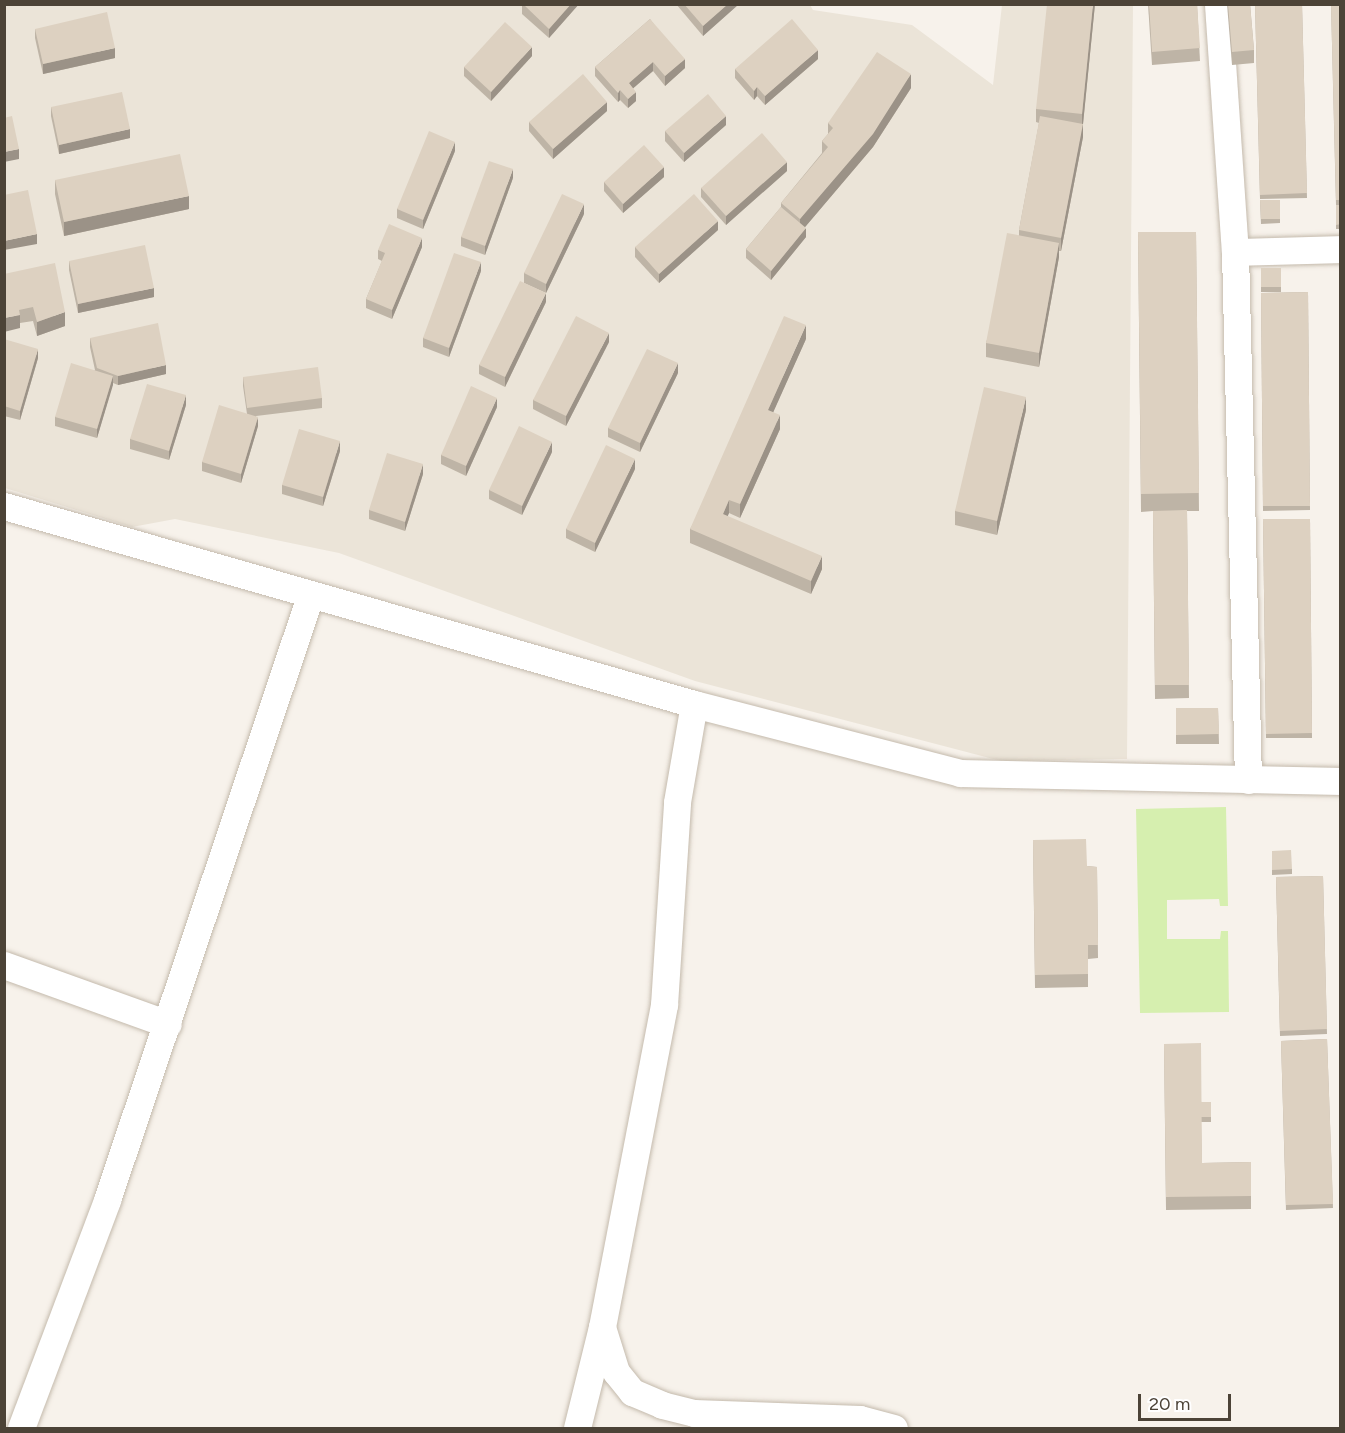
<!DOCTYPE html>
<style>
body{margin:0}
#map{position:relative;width:1345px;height:1433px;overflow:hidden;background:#f7f2eb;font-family:Figtree,sans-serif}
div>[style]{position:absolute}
.residential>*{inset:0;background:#ebe4d8}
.green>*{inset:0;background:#d6efaf}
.roads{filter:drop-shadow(0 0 2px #c4baac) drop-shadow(0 0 2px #c4baac)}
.minor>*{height:27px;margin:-13.5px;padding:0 13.5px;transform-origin:13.5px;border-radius:13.5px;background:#fff}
.wall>*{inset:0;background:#beb4a6}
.shaded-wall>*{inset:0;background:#9b9287}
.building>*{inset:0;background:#ddd1c1}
span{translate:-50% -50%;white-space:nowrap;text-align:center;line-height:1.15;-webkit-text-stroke:4.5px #fff;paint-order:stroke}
.frame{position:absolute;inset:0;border:6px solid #4c4337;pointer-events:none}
.scale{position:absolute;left:1138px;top:1394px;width:93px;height:27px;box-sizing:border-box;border:3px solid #4c4337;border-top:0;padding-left:8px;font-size:18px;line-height:21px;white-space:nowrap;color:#4c4337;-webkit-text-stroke:4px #fff;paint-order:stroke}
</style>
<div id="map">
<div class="residential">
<div style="clip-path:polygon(4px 5px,810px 5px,813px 10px,912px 25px,993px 85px,1002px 5px,1133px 5px,1127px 759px,1001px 761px,695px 681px,339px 553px,175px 519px,132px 527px,5px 488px)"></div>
</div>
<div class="green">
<div style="clip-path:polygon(1226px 807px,1228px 906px,1220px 906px,1219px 899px,1167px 900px,1167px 939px,1220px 939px,1221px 931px,1228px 931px,1229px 1012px,1140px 1013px,1136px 809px)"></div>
</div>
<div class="roads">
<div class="minor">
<div style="left:1218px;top:4px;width:249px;rotate:86.1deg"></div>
<div style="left:1235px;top:252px;width:528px;rotate:88.59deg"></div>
<div style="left:1235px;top:252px;width:105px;rotate:-1.6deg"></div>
<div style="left:4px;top:506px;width:718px;rotate:16.01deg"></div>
<div style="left:694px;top:704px;width:275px;rotate:14.5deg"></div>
<div style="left:960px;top:773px;width:380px;rotate:1.2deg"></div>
<div style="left:4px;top:965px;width:174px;rotate:19.8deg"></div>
<div style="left:602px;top:1327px;width:47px;rotate:72.7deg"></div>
<div style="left:616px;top:1372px;width:26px;rotate:51deg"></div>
<div style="left:632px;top:1392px;width:33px;rotate:23deg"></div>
<div style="left:662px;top:1405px;width:33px;rotate:14deg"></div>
<div style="left:694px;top:1413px;width:166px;rotate:2.1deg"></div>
<div style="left:860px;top:1419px;width:35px;rotate:15deg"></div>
<div style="left:21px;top:1428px;width:244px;rotate:-69.3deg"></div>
<div style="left:107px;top:1200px;width:637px;rotate:-71.42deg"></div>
<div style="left:577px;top:1428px;width:104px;rotate:-76.1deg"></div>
<div style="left:602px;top:1327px;width:328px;rotate:-79.1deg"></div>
<div style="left:664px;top:1005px;width:203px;rotate:-86.3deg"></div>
<div style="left:677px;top:802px;width:99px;rotate:-80.2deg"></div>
</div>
</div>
<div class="wall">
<div style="clip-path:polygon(579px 4px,549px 38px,522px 14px,522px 5px)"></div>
<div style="clip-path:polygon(676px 4px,739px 4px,703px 36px)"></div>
<div style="clip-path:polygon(1095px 4px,1083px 124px,1083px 137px,1061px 251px,1059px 251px,1059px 257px,1039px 367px,986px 357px,986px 343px,1019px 235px,1019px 230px,1039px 123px,1036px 122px,1036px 109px)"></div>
<div style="clip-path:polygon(1148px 4px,1197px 4px,1200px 61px,1152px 65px)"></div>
<div style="clip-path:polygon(1227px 4px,1250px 4px,1254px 50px,1254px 63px,1232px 65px)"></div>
<div style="clip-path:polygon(1255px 4px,1302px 4px,1307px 198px,1260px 199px)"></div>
<div style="clip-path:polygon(1331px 4px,1341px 4px,1341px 205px,1336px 205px)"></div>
<div style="clip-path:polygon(650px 19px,685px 68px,665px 86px,653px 71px,633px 88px,636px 101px,628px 108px,620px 100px,618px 102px,595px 76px,595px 67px)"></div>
<div style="clip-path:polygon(35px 29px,115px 58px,43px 74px,35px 38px)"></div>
<div style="clip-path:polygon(532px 56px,491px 101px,464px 76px,464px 67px)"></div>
<div style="clip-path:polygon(818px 59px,765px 105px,757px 96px,754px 100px,735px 78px,735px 69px)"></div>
<div style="clip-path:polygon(911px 88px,873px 147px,805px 227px,806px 237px,771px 280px,746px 258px,746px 249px,781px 207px,781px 203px,822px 153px,822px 141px,828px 134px,828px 123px)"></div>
<div style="clip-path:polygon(51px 107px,130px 138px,59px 154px,51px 116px)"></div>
<div style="clip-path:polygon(607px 111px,553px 159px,529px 131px,529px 122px)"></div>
<div style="clip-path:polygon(726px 125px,684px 162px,665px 141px,665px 131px)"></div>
<div style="clip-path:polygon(455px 151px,423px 229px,397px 218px,397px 209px)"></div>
<div style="clip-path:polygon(787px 171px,726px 225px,701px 197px,701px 188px)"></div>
<div style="clip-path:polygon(664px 177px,623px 213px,604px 191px,604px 182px)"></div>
<div style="clip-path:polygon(513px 178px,485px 255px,461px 246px,461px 237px)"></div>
<div style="clip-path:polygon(55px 180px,189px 209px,64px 236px,55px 194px)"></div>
<div style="clip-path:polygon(1260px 200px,1280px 200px,1280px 223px,1261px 224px)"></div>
<div style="clip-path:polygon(1336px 205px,1341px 205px,1341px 229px,1336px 229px)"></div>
<div style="clip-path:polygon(584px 214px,546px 293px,524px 283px,524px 273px)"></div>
<div style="clip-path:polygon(718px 230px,659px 283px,635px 257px,635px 247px)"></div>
<div style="clip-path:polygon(1138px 232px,1196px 232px,1199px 511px,1187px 511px,1189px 698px,1155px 699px,1153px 511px,1141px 512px)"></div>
<div style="clip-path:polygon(422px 247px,392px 319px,366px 308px,366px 299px,382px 261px,378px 259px,378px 250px)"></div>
<div style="clip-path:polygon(69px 261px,154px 297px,78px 313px,69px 270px)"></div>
<div style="clip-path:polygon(1261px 268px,1281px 268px,1281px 292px,1261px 292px)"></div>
<div style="clip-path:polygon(481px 271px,449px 357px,423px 347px,423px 338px)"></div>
<div style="clip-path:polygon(4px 274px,65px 326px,37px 336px,33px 321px,20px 323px,20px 328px)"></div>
<div style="clip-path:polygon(1308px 292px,1310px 510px,1263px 511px,1261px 293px)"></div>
<div style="clip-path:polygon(546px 302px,505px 387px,479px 374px,479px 365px)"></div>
<div style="clip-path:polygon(90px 338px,166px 374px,118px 385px,113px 383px,97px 438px,55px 426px,55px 417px,95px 370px,90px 347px)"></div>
<div style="clip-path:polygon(4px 339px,38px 358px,20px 420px,4px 416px)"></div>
<div style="clip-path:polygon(806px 339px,773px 412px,780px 429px,740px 518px,729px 513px,727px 516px,822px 569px,811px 594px,690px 543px,690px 529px)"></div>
<div style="clip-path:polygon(609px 342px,566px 426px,533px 409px,533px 400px)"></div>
<div style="clip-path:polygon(678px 373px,640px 452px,608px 437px,608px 428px)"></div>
<div style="clip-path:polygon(243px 377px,322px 398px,322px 408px,256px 416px,258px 426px,241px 483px,202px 471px,202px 462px,247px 414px,243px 386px)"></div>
<div style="clip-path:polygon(186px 405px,169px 460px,130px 449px,130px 439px)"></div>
<div style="clip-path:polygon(497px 407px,466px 476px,441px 464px,441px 455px)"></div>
<div style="clip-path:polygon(1026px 410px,997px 535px,955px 525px,955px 511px)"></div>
<div style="clip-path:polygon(340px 451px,323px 506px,282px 494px,282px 485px)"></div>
<div style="clip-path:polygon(552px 452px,522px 515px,489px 499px,489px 490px)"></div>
<div style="clip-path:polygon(635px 469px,595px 552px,566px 538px,566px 529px)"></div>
<div style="clip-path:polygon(423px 474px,405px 531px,369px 519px,369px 510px)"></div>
<div style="clip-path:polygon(1263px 519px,1310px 519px,1312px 738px,1266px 738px)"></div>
<div style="clip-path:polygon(1176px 708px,1218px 708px,1219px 744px,1176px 744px)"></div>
<div style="clip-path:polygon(1033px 840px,1087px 866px,1097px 867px,1098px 958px,1088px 959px,1088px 987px,1035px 988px)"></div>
<div style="clip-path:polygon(1272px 851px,1292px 869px,1292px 874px,1272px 875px)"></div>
<div style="clip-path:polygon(1323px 876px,1327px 1034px,1280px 1036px,1276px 877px)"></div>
<div style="clip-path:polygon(1327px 1039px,1333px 1208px,1286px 1210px,1281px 1041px)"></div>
<div style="clip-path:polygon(1164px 1044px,1211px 1117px,1211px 1122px,1201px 1122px,1202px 1163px,1251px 1162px,1251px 1209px,1166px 1210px)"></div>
</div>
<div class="shaded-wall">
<div style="clip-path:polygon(571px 4px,579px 4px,549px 38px,549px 29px)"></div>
<div style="clip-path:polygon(728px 4px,739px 4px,703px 36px,703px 26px)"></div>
<div style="clip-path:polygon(1093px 4px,1095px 4px,1083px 124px,1083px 137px,1061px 251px,1061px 238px,1082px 126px,1082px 114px)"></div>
<div style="clip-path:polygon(532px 47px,532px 56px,491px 101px,491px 92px)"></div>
<div style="clip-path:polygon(115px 48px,115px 58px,43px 74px,43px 64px)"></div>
<div style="clip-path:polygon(818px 50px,818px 59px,765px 105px,765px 96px)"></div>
<div style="clip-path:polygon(685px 59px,685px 68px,665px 86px,665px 76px)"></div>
<div style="clip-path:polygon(653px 62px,653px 71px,629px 92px,629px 83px)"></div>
<div style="clip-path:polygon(911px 74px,911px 88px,873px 147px,800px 233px,800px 219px)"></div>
<div style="clip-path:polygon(757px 87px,757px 96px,754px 100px,754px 91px)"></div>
<div style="clip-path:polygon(620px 90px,620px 100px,618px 102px,618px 93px)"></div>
<div style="clip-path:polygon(636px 92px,636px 101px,628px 108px,628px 99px)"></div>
<div style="clip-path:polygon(607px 102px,607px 111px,553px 159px,553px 149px)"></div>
<div style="clip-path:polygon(726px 116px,726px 125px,684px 162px,684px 153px)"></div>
<div style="clip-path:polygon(130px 129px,130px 138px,59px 154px,59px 145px)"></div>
<div style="clip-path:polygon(455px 142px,455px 151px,423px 229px,423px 220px)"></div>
<div style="clip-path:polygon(19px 149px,19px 159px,4px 162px,4px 152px)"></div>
<div style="clip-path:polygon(787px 162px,787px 171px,726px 225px,726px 216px)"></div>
<div style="clip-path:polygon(664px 167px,664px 177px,623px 213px,623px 204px)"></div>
<div style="clip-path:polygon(513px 169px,513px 178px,485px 255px,485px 246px)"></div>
<div style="clip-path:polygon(189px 196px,189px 209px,64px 236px,64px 222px)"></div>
<div style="clip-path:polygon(584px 204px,584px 214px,546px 293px,546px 284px)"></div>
<div style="clip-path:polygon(718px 221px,718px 230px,659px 283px,659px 274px)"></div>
<div style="clip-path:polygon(806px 228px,806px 237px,771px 280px,771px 271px)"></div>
<div style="clip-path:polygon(37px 234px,37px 244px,4px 250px,4px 241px)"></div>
<div style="clip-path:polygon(422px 238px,422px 247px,392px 319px,392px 310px)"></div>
<div style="clip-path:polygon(1059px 243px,1059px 257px,1039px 367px,1039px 353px)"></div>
<div style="clip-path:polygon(481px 262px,481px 271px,449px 357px,449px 348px)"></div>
<div style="clip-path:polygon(154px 288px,154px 297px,78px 313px,78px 304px)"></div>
<div style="clip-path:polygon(546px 293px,546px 302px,505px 387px,505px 377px)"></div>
<div style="clip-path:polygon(65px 312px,65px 326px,37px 336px,37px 322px)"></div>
<div style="clip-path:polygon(20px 315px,20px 328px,4px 332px,4px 318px)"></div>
<div style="clip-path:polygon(806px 325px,806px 339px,768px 424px,768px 410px)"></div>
<div style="clip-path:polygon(609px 333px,609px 342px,566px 426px,566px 416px)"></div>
<div style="clip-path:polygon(38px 349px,38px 358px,20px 420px,20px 411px)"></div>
<div style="clip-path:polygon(678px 363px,678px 373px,640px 452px,640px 443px)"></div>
<div style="clip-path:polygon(166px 365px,166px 374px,118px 385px,118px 376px)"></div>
<div style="clip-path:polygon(113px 376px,113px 385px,97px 438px,97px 429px)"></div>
<div style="clip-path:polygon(186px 395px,186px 405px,169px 460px,169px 451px)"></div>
<div style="clip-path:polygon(1026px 397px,1026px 410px,997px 535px,997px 521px)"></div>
<div style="clip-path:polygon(497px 398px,497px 407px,466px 476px,466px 466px)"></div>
<div style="clip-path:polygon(780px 415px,780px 429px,740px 518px,740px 504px)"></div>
<div style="clip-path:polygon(258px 417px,258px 426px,241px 483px,241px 474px)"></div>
<div style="clip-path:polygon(340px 441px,340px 451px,323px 506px,323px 497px)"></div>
<div style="clip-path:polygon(552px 442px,552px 452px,522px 515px,522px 506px)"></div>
<div style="clip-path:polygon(635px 459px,635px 469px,595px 552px,595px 543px)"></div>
<div style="clip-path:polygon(423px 464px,423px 474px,405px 531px,405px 522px)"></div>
<div style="clip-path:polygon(729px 500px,729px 513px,723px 528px,723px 514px)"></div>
<div style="clip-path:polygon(822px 556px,822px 569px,811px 594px,811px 581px)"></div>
</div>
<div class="building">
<div style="clip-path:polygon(523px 4px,571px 4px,549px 29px)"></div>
<div style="clip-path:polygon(684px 4px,728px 4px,703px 26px)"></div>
<div style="clip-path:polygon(1047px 4px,1093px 4px,1082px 114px,1036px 109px)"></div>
<div style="clip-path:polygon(1149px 4px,1197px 4px,1200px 48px,1152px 52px)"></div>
<div style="clip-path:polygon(1228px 4px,1250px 4px,1254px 50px,1232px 52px)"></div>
<div style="clip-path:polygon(1255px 4px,1302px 4px,1307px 193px,1260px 195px)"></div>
<div style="clip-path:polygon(1331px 4px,1341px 4px,1341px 200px,1336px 200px)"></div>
<div style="clip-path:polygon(107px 12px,115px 48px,43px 64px,35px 29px)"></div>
<div style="clip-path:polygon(650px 19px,685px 59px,665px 76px,653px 62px,629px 83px,636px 92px,628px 99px,620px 90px,618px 93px,595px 67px)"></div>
<div style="clip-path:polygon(792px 19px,818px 50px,765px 96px,757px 87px,754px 91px,735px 69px)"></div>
<div style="clip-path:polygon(505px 22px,532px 47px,491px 92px,464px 67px)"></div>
<div style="clip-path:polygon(877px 52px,911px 74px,873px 134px,800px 219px,781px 203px,828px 147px,822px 141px,833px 128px,828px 123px)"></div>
<div style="clip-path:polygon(583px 74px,607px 102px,553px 149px,529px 122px)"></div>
<div style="clip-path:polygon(122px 92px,130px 129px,59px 145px,51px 107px)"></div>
<div style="clip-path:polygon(708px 94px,726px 116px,684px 153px,665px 131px)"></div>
<div style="clip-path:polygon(12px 116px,19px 149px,4px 152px,4px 118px)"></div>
<div style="clip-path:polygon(1040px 116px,1083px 124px,1061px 238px,1019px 230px)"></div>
<div style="clip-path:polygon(429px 131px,455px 142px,423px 220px,397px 209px)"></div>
<div style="clip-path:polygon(762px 133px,787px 162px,726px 216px,701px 188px)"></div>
<div style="clip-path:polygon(644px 145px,664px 167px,623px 204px,604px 182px)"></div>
<div style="clip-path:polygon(180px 154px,189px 196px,64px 222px,55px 180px)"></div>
<div style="clip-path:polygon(489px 161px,513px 169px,485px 246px,461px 237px)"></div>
<div style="clip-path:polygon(28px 190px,37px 234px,4px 241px,4px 195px)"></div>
<div style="clip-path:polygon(562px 194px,584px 204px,546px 284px,524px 273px)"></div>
<div style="clip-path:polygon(694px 194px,718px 221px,659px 274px,635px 247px)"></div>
<div style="clip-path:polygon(1260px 200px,1280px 200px,1280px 219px,1261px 219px)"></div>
<div style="clip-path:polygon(1336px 205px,1341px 205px,1341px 224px,1336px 225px)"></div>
<div style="clip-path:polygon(781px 207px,806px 228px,771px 271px,746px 249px)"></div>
<div style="clip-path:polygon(389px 224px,422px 238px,392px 310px,366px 299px,385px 253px,378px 250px)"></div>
<div style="clip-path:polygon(1138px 232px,1196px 232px,1199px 493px,1141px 494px)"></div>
<div style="clip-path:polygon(1007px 233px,1059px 243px,1039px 353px,986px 343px)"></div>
<div style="clip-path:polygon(145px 245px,154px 288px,78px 304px,69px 261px)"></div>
<div style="clip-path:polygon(454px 253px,481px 262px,449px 348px,423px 338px)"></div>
<div style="clip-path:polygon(55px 263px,65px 312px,37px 322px,33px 307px,19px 310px,20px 315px,4px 318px,4px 274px)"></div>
<div style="clip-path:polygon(1261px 268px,1281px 268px,1281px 287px,1261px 287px)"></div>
<div style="clip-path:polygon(520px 281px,546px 293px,505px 377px,479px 365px)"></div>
<div style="clip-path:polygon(1308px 292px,1310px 506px,1263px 506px,1261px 293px)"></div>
<div style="clip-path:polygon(576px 316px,609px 333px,566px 416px,533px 400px)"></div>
<div style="clip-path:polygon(784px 316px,806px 325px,768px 410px,780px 415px,740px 504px,729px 500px,723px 514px,822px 556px,811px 581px,690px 529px)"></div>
<div style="clip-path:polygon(158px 323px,166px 365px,118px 376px,97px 368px,90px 338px)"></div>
<div style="clip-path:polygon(4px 339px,38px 349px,20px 411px,4px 406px)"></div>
<div style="clip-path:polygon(647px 349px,678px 363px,640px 443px,608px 428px)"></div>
<div style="clip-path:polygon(71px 363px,113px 376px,97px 429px,55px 417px)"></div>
<div style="clip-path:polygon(318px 367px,322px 398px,247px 408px,243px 377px)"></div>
<div style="clip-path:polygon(147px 384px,186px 395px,169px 451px,130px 439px)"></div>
<div style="clip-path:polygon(471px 386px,497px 398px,466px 466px,441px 455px)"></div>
<div style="clip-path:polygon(984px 387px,1026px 397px,997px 521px,955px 511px)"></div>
<div style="clip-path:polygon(219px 405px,258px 417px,241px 474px,202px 462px)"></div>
<div style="clip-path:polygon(519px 426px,552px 442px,522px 506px,489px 490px)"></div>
<div style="clip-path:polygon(299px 429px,340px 441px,323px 497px,282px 485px)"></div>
<div style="clip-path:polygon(606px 445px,635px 459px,595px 543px,566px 529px)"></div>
<div style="clip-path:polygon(387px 453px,423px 464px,405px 522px,369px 510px)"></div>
<div style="clip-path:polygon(1187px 510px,1189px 685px,1155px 685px,1153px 511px)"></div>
<div style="clip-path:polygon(1263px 519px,1310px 519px,1312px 733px,1266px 734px)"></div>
<div style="clip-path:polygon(1176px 708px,1218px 708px,1219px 734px,1176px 735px)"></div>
<div style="clip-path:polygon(1086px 839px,1087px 866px,1097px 867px,1098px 945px,1088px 945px,1088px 974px,1035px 975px,1033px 840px)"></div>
<div style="clip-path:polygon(1291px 850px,1292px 869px,1272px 870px,1272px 851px)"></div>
<div style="clip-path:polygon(1323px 876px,1327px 1029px,1280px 1031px,1276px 877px)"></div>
<div style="clip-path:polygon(1327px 1039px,1333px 1204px,1286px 1205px,1281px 1041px)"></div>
<div style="clip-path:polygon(1201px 1043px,1202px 1163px,1251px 1162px,1251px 1196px,1166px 1197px,1164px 1044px)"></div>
<div style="clip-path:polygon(1201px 1102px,1211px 1102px,1211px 1117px,1201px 1117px)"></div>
</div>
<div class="frame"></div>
<div class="scale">20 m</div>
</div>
